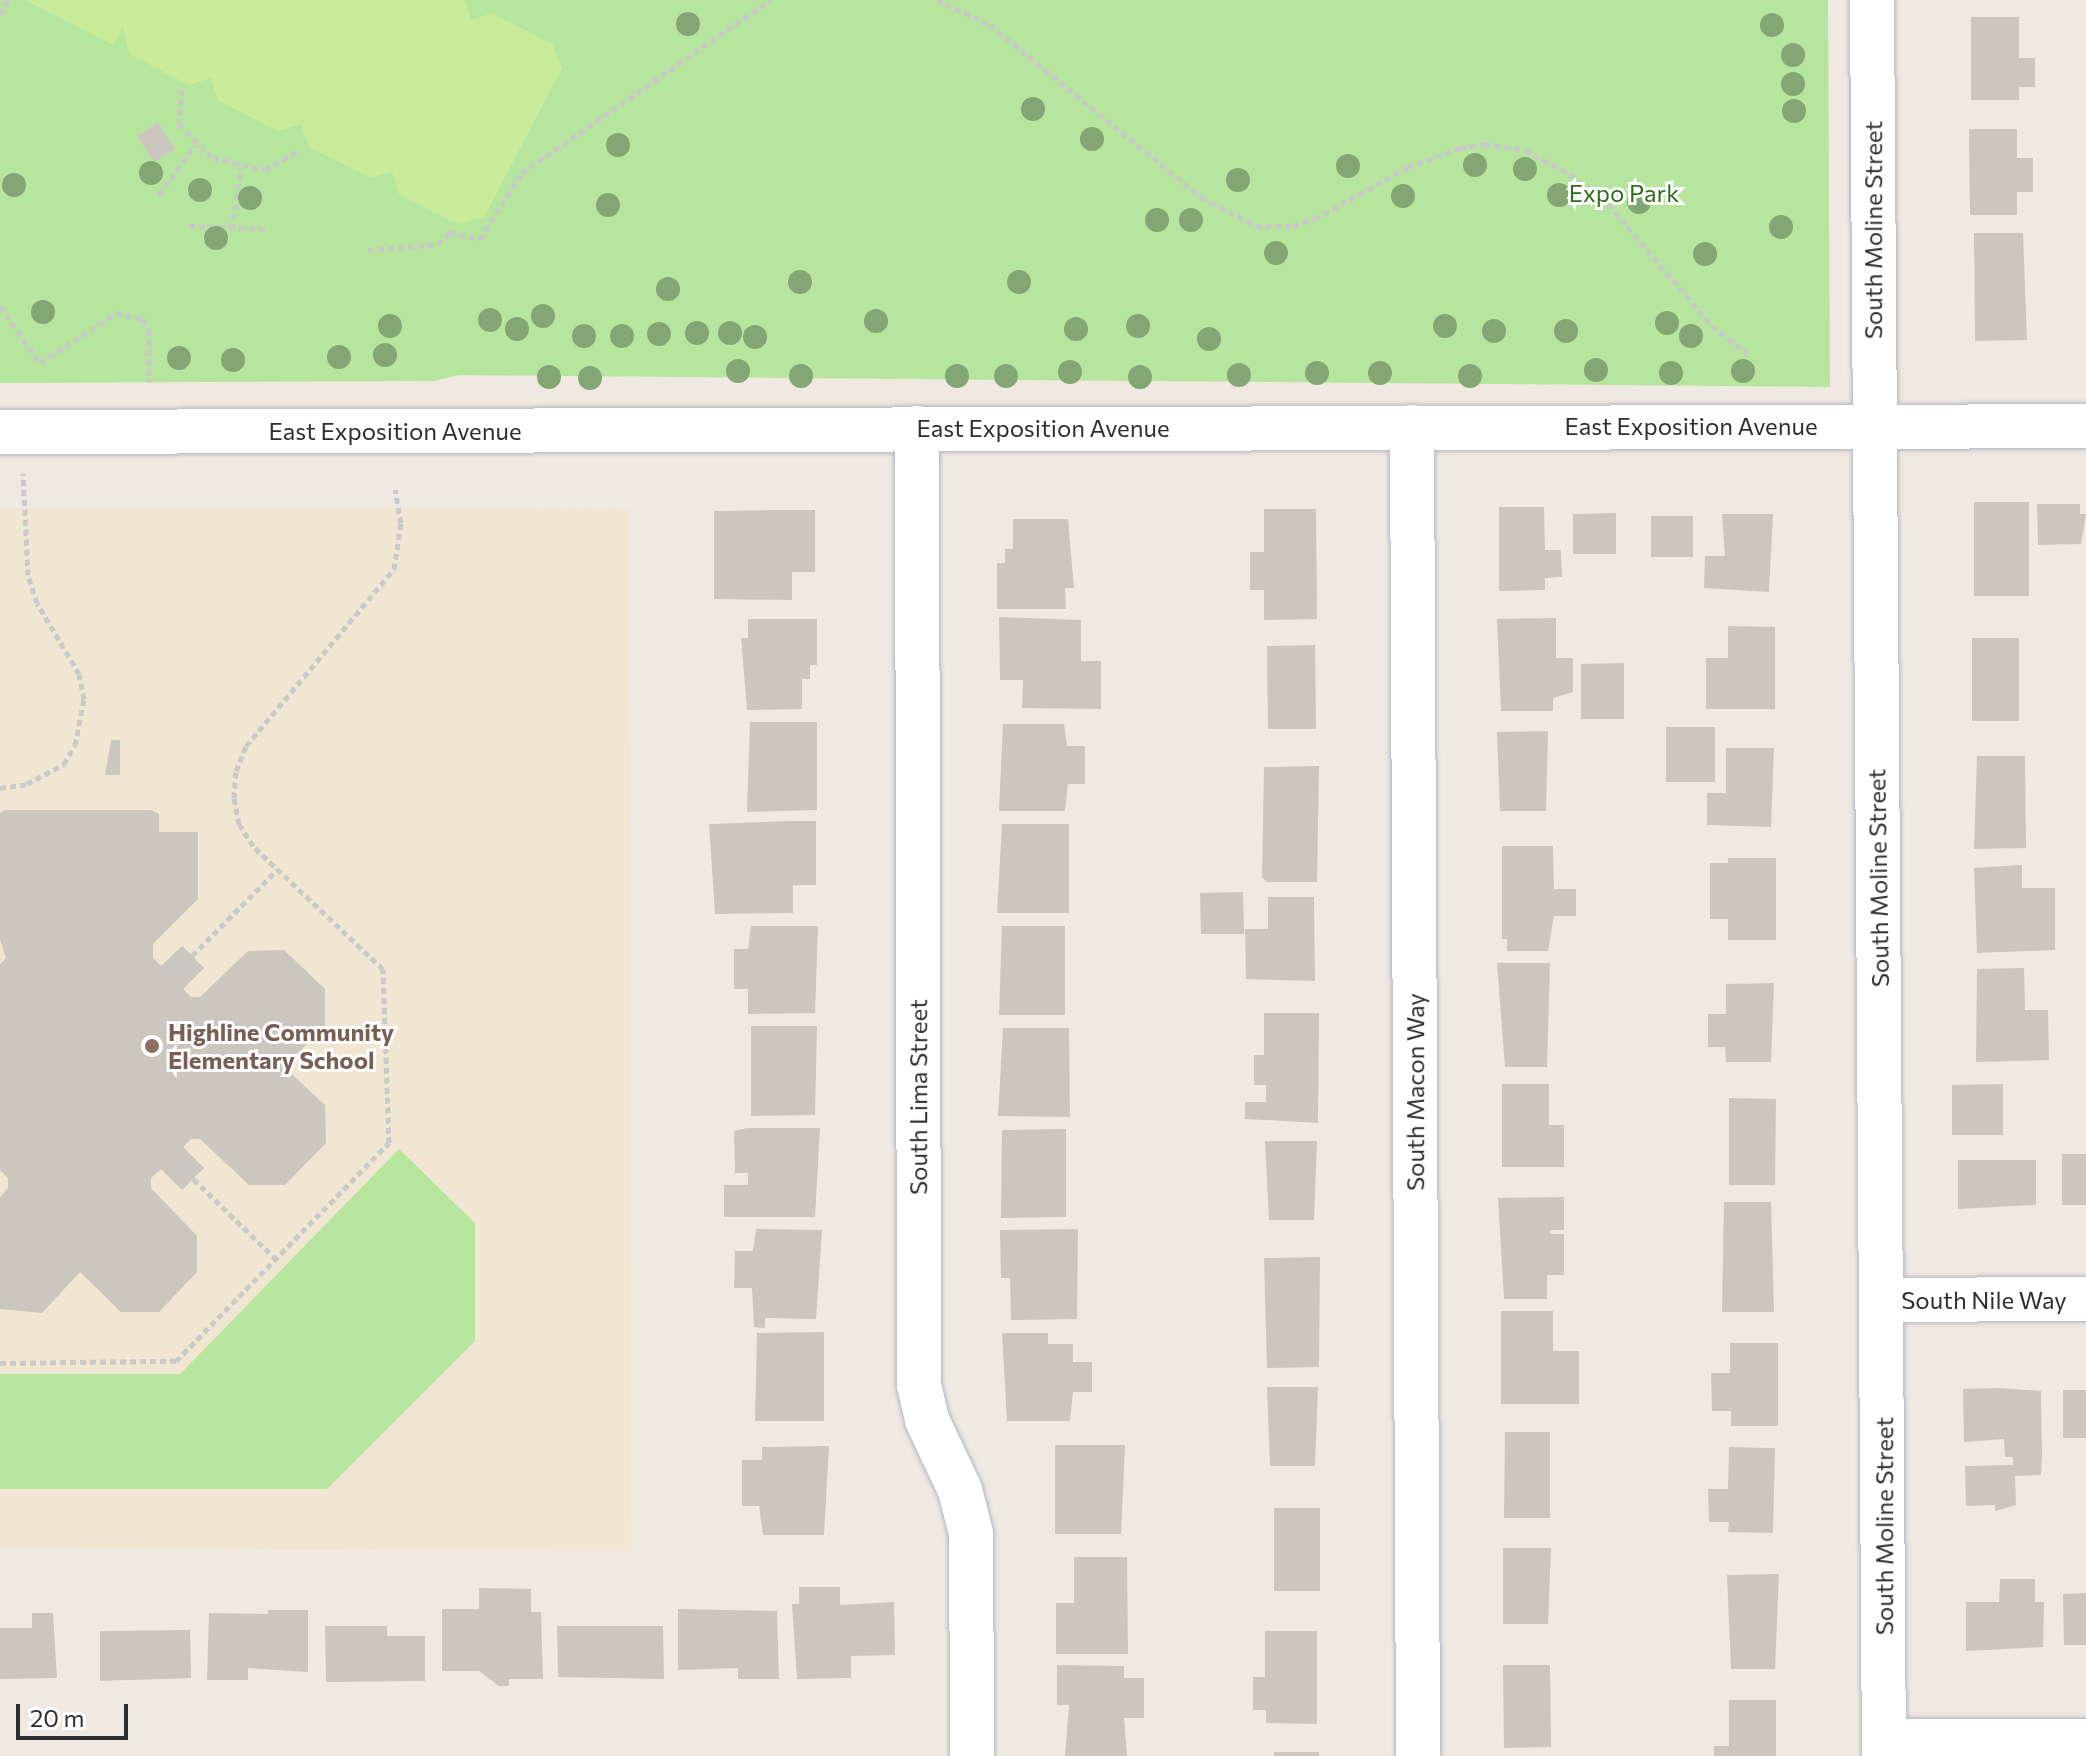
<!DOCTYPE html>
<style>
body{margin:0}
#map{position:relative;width:2086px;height:1756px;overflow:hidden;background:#efe9e1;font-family:Commissioner,sans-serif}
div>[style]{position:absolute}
.education>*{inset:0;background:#f0e6d1}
.green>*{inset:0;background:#b6e59e}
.pitch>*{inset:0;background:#c9ec9a}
.building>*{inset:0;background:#cbc7bf}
.path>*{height:5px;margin-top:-2.5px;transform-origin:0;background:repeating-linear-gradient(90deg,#c9c9c9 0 6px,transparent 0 10px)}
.roads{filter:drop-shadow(0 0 2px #b4b7c1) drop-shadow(0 0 2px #b4b7c1)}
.minor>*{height:44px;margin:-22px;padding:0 22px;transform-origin:22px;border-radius:22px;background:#fff}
.trees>*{width:24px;height:24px;margin:-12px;border-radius:50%;background:#84a574}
.dots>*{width:22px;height:22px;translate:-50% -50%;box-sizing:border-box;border:4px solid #fff;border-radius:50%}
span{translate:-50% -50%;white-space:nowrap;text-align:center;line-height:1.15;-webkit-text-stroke:6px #fff;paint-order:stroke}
.park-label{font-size:24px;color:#2c6e1b}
.street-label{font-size:24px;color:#2e2e2e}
.education-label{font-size:24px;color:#785e54;font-weight:700}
.left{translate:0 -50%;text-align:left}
.scale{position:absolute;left:16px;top:1704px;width:112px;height:36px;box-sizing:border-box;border:4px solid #2e2e2e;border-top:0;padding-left:10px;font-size:24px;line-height:28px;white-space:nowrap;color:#2e2e2e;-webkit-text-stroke:6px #fff;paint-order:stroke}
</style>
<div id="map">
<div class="education">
<div style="clip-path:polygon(0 508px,628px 509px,631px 1551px,0 1549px)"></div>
</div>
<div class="green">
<div style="clip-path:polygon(0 0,1828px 0,1830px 387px,459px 375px,434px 381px,0 383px)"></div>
<div style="clip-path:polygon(399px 1149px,475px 1223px,475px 1341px,327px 1489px,0 1489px,0 1374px,180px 1374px)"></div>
</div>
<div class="pitch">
<div style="clip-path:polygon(25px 0,465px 0,471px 20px,493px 13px,552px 44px,562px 68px,484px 217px,458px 224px,399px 194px,392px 172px,370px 178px,309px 147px,301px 124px,278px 131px,218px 100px,211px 78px,189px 85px,129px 54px,123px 28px,113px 45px)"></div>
</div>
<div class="building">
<div style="clip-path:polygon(1971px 17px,2019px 17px,2019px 58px,2035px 58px,2035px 87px,2019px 87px,2019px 100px,1971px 100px)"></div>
<div style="clip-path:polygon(158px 122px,175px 149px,154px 162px,137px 136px)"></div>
<div style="clip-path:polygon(1969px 129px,2017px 129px,2017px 158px,2033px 158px,2033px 192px,2017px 192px,2017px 215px,1970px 215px)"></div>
<div style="clip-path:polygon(1974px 233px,2023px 233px,2027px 340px,1975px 341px)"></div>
<div style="clip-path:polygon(1974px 502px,2029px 502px,2029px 596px,1974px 596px)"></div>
<div style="clip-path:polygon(2037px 504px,2080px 504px,2080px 514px,2086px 514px,2081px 544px,2038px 545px)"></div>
<div style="clip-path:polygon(1499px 507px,1544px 507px,1545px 550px,1561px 550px,1562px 577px,1545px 578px,1545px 590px,1499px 591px)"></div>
<div style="clip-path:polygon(1264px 509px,1316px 509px,1317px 619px,1264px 620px,1264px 590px,1250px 590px,1250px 552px,1264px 552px)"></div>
<div style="clip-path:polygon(787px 510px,815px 510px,815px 572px,792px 572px,792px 600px,714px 599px,714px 511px)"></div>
<div style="clip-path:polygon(1616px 513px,1616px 554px,1573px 554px,1573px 514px)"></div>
<div style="clip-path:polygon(1722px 514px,1773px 514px,1769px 592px,1704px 588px,1705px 556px,1725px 556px)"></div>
<div style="clip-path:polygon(1651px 516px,1693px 516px,1693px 557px,1651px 557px)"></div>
<div style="clip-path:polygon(1013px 519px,1068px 519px,1074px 588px,1065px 588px,1066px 609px,997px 609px,997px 563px,1005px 563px,1005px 549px,1013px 549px)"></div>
<div style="clip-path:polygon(999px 617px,1081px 620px,1081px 661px,1101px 661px,1101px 709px,1022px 708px,1023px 680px,1000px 680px)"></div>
<div style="clip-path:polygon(1556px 618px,1556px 658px,1573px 658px,1573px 692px,1553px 698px,1553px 711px,1501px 711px,1497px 619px)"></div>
<div style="clip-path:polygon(748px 619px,817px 619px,817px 665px,810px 665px,810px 679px,802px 679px,802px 709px,747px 710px,741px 638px,748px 638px)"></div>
<div style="clip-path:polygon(1728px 626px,1775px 627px,1775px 709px,1706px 709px,1706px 658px,1728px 658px)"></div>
<div style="clip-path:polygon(1972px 638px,2019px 638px,2019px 721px,1972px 721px)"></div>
<div style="clip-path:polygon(1315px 645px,1316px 729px,1268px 729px,1267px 646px)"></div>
<div style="clip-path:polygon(1624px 663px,1624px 719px,1581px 719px,1581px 664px)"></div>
<div style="clip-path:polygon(750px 722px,817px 722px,817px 810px,747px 812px)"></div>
<div style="clip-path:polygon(1003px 724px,1064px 724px,1067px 746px,1085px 746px,1085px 784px,1068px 784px,1065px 811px,999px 811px)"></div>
<div style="clip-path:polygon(1666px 727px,1715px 727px,1715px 782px,1666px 782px)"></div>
<div style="clip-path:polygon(1548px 731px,1546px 811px,1500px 811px,1497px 732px)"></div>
<div style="clip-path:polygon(111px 740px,120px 740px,120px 775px,105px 775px)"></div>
<div style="clip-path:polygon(1726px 748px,1774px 748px,1771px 827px,1707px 825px,1707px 793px,1726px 793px)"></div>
<div style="clip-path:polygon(1977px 756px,2025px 756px,2026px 848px,1974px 849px)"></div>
<div style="clip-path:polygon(1319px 766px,1317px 882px,1267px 882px,1262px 877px,1264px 767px)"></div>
<div style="clip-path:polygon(5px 810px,151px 810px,159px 814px,159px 832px,198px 832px,198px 899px,153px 944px,153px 958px,161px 966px,182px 946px,204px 968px,183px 989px,191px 997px,200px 997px,248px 951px,284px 950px,325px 989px,325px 1026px,284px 1067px,325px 1105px,326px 1143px,285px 1185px,249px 1185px,200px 1139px,191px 1139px,183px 1147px,204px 1168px,182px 1190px,161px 1169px,151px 1178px,151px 1188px,197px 1236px,197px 1272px,159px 1312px,121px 1312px,80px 1272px,42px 1313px,0 1309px,0 1197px,8px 1188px,8px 1178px,0 1170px,0 964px,6px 958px,0 939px,0 813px)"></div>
<div style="clip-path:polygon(790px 821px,816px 821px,816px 885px,793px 885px,793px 913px,715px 914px,709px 824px)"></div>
<div style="clip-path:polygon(1002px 824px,1069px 824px,1069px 913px,997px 913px)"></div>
<div style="clip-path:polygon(1502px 846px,1553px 846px,1554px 889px,1576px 889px,1576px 916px,1554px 916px,1548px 951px,1507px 951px,1507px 939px,1502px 939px)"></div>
<div style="clip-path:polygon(1728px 858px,1776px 858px,1776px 940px,1728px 940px,1728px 919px,1710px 919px,1710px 863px,1728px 863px)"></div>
<div style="clip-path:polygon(2022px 865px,2022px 888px,2055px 888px,2055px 950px,1977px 953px,1974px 868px)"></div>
<div style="clip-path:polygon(1243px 892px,1244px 934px,1201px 934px,1200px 893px)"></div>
<div style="clip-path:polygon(1268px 897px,1314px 897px,1315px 981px,1246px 979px,1245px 929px,1268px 929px)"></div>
<div style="clip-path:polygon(751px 926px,818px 926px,815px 1013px,748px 1014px,748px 989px,734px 989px,734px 949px,748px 949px)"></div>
<div style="clip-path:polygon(1002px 926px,1065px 926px,1065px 1015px,999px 1015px)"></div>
<div style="clip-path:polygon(1497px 963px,1550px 963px,1547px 1067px,1505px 1067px)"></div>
<div style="clip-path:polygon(2024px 968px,2025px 1010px,2048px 1010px,2049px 1060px,1976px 1062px,1977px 969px)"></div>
<div style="clip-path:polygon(1774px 983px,1771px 1062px,1726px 1062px,1725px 1047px,1708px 1047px,1708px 1014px,1726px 1014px,1726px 984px)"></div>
<div style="clip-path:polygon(1264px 1013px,1319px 1013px,1318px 1123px,1245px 1119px,1245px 1102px,1266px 1102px,1266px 1085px,1254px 1085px,1254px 1055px,1264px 1055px)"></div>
<div style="clip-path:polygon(751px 1026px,817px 1026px,815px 1115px,751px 1116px)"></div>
<div style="clip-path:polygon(1003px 1028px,1069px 1028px,1070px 1117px,998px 1116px)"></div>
<div style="clip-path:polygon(1502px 1084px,1549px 1084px,1549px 1125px,1564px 1125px,1564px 1167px,1502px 1167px)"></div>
<div style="clip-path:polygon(2003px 1084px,2003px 1135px,1952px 1135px,1952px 1085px)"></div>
<div style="clip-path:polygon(1729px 1098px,1776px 1099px,1775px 1185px,1729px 1185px)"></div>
<div style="clip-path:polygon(747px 1128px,820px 1128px,815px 1217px,724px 1217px,724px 1185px,748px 1185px,748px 1173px,735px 1173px,734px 1131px)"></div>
<div style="clip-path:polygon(1066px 1129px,1066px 1217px,1001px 1218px,1002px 1130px)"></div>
<div style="clip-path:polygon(1265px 1141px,1317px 1141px,1314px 1220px,1269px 1220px)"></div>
<div style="clip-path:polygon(2062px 1154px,2086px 1154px,2086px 1205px,2062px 1205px)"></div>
<div style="clip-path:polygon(1958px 1160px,2036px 1160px,2036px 1205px,1958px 1209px)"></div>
<div style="clip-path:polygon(1564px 1197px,1564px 1230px,1550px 1230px,1550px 1234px,1564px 1234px,1564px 1275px,1547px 1275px,1547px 1299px,1504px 1299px,1498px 1198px)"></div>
<div style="clip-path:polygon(1724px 1202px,1771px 1202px,1774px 1312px,1722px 1312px)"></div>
<div style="clip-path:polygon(756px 1229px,822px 1230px,816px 1319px,765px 1318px,765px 1328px,754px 1327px,752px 1288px,734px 1288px,735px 1251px,753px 1251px)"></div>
<div style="clip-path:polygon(1078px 1229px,1077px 1319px,1011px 1320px,1010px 1278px,1001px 1278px,1000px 1230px)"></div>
<div style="clip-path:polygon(1320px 1257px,1319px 1367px,1267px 1368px,1264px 1258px)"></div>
<div style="clip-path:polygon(1501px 1311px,1553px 1311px,1553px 1351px,1579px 1351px,1579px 1404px,1501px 1404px)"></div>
<div style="clip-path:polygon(824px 1332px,824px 1421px,755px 1421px,757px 1333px)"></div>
<div style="clip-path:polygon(1002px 1333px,1048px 1333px,1048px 1344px,1073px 1344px,1073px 1362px,1092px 1362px,1092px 1392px,1073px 1392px,1070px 1421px,1007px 1421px)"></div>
<div style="clip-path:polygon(1730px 1343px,1778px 1343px,1778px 1426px,1731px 1426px,1731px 1411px,1712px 1411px,1711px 1373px,1730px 1373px)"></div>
<div style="clip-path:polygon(1267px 1387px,1318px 1387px,1315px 1466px,1270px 1466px)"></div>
<div style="clip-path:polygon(1998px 1388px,2041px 1391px,2042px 1456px,2041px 1475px,2015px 1476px,2016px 1505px,1995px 1511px,1995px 1505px,1966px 1506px,1965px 1466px,2013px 1465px,2013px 1457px,2005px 1457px,2004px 1439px,1964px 1442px,1963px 1389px)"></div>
<div style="clip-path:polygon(2063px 1390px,2086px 1390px,2086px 1438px,2063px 1438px)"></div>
<div style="clip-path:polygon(1505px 1432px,1550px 1432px,1550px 1518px,1504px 1518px)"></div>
<div style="clip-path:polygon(1055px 1445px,1125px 1445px,1121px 1534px,1055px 1534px)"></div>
<div style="clip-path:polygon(829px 1446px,824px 1535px,763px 1535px,759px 1506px,742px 1506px,742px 1460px,762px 1460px,762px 1447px)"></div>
<div style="clip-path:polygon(1729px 1447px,1775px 1448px,1773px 1533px,1728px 1532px,1729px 1522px,1709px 1522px,1708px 1489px,1728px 1489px)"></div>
<div style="clip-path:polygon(1274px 1508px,1320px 1508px,1320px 1591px,1274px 1591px)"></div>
<div style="clip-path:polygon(1503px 1548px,1551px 1548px,1548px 1624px,1503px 1624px)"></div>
<div style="clip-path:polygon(1074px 1557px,1127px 1557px,1128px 1654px,1056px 1654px,1056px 1603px,1074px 1603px)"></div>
<div style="clip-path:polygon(1779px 1574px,1775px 1669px,1731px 1669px,1727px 1575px)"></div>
<div style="clip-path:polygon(2000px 1579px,2035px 1579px,2035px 1602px,2044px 1602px,2043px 1647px,1966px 1651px,1966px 1602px,1999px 1602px)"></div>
<div style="clip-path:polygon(799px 1587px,840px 1587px,840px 1605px,894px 1602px,895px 1655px,851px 1656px,851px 1678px,797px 1679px,792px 1604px,799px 1604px)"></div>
<div style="clip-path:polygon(479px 1588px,531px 1589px,531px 1612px,541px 1612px,543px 1679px,509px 1679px,509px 1686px,499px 1686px,479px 1671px,442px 1671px,442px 1609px,479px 1609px)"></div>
<div style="clip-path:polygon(2086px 1593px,2086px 1645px,2064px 1645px,2063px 1594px)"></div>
<div style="clip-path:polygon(678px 1609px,777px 1611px,779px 1679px,738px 1679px,738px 1668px,678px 1670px)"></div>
<div style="clip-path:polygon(268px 1610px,308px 1610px,308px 1672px,248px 1668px,248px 1680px,207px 1680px,209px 1613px,268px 1614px)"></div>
<div style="clip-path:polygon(32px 1613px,53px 1613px,57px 1678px,0 1679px,0 1628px,32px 1628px)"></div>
<div style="clip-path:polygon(325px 1626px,387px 1626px,387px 1636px,425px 1636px,425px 1681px,326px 1682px)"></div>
<div style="clip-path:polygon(557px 1626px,663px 1626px,664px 1679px,558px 1677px)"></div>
<div style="clip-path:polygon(190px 1630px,191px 1678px,100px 1681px,100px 1631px)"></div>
<div style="clip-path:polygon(1265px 1631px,1317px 1631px,1317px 1724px,1266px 1723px,1266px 1710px,1253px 1710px,1253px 1677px,1265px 1677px)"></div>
<div style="clip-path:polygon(1057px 1665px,1124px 1666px,1124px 1678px,1144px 1678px,1144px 1718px,1124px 1718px,1127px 1756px,1065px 1756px,1069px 1705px,1057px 1705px)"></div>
<div style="clip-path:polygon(1503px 1665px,1550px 1665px,1551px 1747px,1504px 1748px)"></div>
<div style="clip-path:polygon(1729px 1700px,1776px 1700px,1776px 1756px,1714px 1756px,1714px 1746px,1729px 1746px)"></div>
<div style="clip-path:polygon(1274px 1752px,1319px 1752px,1319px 1756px,1274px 1756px)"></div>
</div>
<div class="path">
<div style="left:937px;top:0;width:59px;rotate:25.3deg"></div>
<div style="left:990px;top:25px;width:274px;rotate:39.2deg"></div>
<div style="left:1202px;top:198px;width:61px;rotate:27.4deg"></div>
<div style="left:1256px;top:226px;width:37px"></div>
<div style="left:1293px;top:226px;width:23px;rotate:-18deg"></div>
<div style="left:1315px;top:219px;width:107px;rotate:-29.2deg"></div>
<div style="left:1408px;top:167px;width:55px;rotate:-20.1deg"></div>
<div style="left:1460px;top:148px;width:24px;rotate:-9deg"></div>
<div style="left:1484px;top:144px;width:41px;rotate:8.3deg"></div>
<div style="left:1525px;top:150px;width:51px;rotate:28.1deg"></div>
<div style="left:1570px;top:174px;width:48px;rotate:38.3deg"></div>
<div style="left:1608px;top:204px;width:160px;rotate:49.6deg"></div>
<div style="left:1712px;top:326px;width:46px;rotate:37.9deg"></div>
<div style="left:0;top:14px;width:16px;rotate:-60deg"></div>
<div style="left:182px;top:89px;width:35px;rotate:95deg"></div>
<div style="left:179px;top:124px;width:48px;rotate:45deg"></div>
<div style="left:213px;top:158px;width:53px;rotate:13deg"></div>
<div style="left:265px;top:170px;width:38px;rotate:-30deg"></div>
<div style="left:159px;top:195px;width:62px;rotate:-54.2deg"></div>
<div style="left:189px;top:226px;width:80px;rotate:2.1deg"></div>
<div style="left:232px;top:229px;width:62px;rotate:-81.6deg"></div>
<div style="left:368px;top:250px;width:70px;rotate:-4.9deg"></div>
<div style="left:438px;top:244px;width:17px;rotate:-45deg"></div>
<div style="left:450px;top:232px;width:31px;rotate:13deg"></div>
<div style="left:480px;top:239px;width:78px;rotate:-57.5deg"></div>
<div style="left:522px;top:173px;width:302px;rotate:-34.9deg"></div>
<div style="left:0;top:306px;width:70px;rotate:54.9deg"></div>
<div style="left:40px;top:363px;width:91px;rotate:-33.3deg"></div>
<div style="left:116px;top:313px;width:28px;rotate:13deg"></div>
<div style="left:143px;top:319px;width:12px;rotate:59deg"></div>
<div style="left:149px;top:329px;width:53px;rotate:90deg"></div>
<div style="left:0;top:788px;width:27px;rotate:-8deg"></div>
<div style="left:27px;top:784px;width:42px;rotate:-28.4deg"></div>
<div style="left:64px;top:764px;width:22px;rotate:-60deg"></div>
<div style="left:75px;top:745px;width:47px;rotate:-78.9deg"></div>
<div style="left:84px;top:699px;width:25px;rotate:-101deg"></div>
<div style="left:79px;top:674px;width:82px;rotate:-120.6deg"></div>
<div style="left:37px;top:603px;width:29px;rotate:-108deg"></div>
<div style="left:28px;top:575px;width:102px;rotate:-92.8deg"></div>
<div style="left:171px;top:977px;width:151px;rotate:-45.3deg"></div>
<div style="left:172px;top:1158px;width:144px;rotate:44.2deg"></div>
<div style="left:0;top:1363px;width:176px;rotate:-0.7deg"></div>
<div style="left:176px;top:1361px;width:305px;rotate:-45.7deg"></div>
<div style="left:389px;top:1143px;width:174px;rotate:-92deg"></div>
<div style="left:383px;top:969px;width:179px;rotate:-136.6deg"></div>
<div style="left:253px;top:846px;width:26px;rotate:-122deg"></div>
<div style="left:239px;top:824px;width:26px;rotate:-101deg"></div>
<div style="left:234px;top:798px;width:27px;rotate:-86deg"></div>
<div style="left:236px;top:771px;width:27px;rotate:-68deg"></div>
<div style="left:246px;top:746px;width:231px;rotate:-50.1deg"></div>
<div style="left:394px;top:569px;width:47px;rotate:-81.3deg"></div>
<div style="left:401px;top:523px;width:34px;rotate:-100deg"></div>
</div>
<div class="roads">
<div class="minor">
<div style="left:1872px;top:0;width:1756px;rotate:89.61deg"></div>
<div style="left:1412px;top:427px;width:1329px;rotate:89.74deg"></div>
<div style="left:917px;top:428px;width:957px;rotate:89.88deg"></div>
<div style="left:919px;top:1385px;width:36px;rotate:77deg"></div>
<div style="left:927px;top:1420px;width:77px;rotate:64.8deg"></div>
<div style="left:960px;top:1490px;width:44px;rotate:75.7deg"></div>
<div style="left:971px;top:1533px;width:223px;rotate:89.7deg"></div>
<div style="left:0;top:432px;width:2086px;rotate:-0.16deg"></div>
<div style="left:1883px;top:1300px;width:203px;rotate:-0.3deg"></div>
<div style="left:1884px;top:1741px;width:202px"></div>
</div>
</div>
<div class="trees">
<div style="left:688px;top:24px"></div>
<div style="left:1772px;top:25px"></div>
<div style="left:1793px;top:55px"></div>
<div style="left:1793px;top:84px"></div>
<div style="left:1033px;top:109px"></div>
<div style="left:1794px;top:111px"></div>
<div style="left:1092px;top:139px"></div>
<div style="left:618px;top:145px"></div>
<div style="left:1475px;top:165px"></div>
<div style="left:1348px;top:166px"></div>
<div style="left:1525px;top:169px"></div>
<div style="left:151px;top:173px"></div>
<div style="left:1238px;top:180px"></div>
<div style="left:14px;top:185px"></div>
<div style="left:200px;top:190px"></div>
<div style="left:1559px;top:195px"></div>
<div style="left:1403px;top:196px"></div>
<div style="left:250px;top:198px"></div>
<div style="left:1639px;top:202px"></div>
<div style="left:608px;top:205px"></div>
<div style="left:1157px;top:220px"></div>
<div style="left:1191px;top:220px"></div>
<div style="left:1781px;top:227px"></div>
<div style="left:216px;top:238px"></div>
<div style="left:1276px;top:253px"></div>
<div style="left:1705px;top:254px"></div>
<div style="left:800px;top:282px"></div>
<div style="left:1019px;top:282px"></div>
<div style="left:668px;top:289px"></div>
<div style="left:43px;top:312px"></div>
<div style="left:543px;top:316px"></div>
<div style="left:490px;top:320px"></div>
<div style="left:876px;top:321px"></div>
<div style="left:1667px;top:323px"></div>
<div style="left:390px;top:326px"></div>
<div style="left:1138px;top:326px"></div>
<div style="left:1445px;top:326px"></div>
<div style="left:517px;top:329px"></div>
<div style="left:1076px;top:329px"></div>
<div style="left:1494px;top:331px"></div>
<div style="left:1566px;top:331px"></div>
<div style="left:697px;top:333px"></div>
<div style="left:730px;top:333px"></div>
<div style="left:659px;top:334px"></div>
<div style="left:584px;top:336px"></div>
<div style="left:622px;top:336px"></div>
<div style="left:1691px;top:336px"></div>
<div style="left:755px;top:337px"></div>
<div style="left:1209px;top:339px"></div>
<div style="left:385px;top:355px"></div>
<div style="left:339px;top:357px"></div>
<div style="left:179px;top:358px"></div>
<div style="left:233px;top:360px"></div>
<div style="left:1596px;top:370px"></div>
<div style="left:738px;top:371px"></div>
<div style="left:1743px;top:371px"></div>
<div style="left:1070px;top:372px"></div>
<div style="left:1317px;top:373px"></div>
<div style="left:1380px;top:373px"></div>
<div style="left:1671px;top:373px"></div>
<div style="left:1239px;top:375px"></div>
<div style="left:801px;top:376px"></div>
<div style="left:957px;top:376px"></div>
<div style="left:1006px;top:376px"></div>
<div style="left:1470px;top:376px"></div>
<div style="left:549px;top:377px"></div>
<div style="left:1140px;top:377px"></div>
<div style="left:590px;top:378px"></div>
</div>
<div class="dots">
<div style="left:152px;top:1046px;background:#8d6e63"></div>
</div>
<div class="park-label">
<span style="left:1624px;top:193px">Expo Park</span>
</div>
<div class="street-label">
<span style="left:1873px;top:230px;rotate:-90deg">South Moline Street</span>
<span style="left:1691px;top:426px">East Exposition Avenue</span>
<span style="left:1043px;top:428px">East Exposition Avenue</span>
<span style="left:395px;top:431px">East Exposition Avenue</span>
<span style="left:1878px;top:878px;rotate:-91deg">South Moline Street</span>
<span style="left:1415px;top:1092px;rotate:-90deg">South Macon Way</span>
<span style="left:918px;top:1097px;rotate:-90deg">South Lima Street</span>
<span style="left:1984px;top:1300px">South Nile Way</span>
<span style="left:1884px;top:1526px;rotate:-90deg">South Moline Street</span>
</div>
<div class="education-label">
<span class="left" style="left:168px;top:1046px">Highline Community<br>Elementary School</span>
</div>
<div class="scale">20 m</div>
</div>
